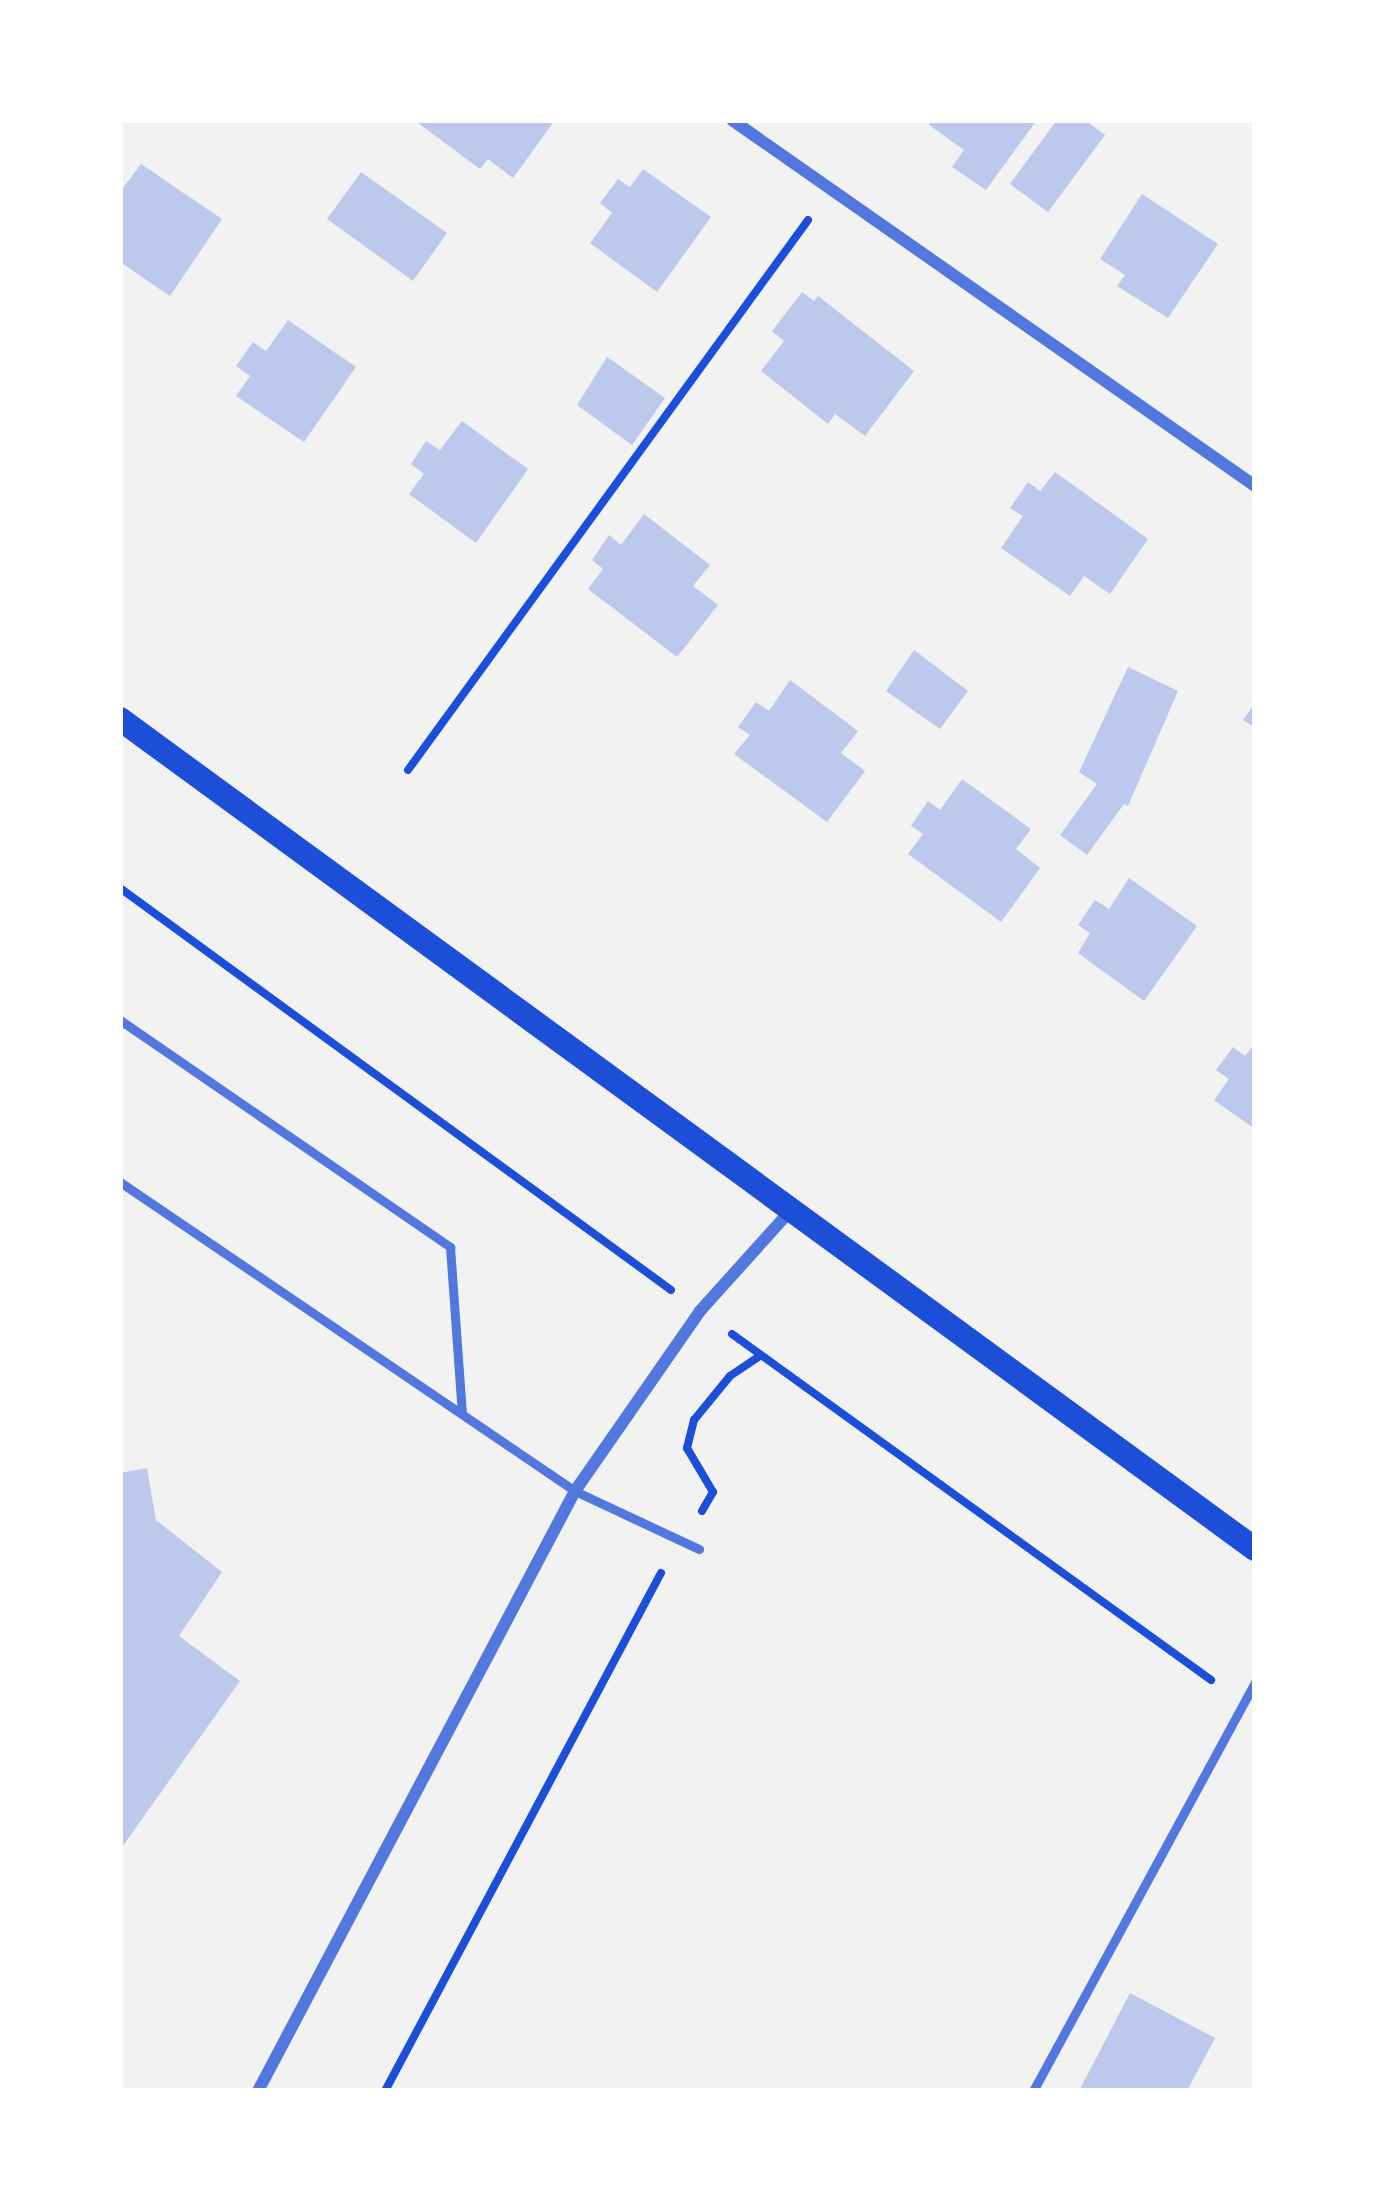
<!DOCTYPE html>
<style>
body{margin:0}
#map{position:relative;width:1375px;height:2211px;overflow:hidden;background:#f2f2f2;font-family:"Asap Condensed",sans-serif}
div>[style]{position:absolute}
.building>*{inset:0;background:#bdc9ec}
.path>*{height:8px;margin:-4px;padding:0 4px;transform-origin:4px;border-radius:4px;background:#1d4ed8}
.service>*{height:9px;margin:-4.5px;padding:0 4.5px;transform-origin:4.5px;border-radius:4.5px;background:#5277de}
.minor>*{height:12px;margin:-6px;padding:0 6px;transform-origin:6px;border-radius:6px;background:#5277de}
.secondary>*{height:24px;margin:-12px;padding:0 12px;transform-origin:12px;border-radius:12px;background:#1d4ed8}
span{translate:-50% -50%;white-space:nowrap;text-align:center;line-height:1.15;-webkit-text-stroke:9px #fff;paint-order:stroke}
.frame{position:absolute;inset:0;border:123px solid #fff;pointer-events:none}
</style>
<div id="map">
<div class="building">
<div style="clip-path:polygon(414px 120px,555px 120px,513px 178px,488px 159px,480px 169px)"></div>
<div style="clip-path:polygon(932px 120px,1037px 120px,986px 190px,952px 167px,964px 150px,929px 125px)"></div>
<div style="clip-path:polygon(1057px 120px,1085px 120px,1105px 135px,1048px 212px,1010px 184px)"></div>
<div style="clip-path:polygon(141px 164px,222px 219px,170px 296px,120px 262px,120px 192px)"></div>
<div style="clip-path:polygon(643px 169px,711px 217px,657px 292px,590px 243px,612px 213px,600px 203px,618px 179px,630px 187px)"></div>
<div style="clip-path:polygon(361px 172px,447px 233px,413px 281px,327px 219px)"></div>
<div style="clip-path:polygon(1142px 194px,1218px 244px,1168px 318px,1117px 286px,1125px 275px,1100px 259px)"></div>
<div style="clip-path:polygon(802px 292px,814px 301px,818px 296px,914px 371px,865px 436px,835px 414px,828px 424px,761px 371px,784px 341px,772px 331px)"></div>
<div style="clip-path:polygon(288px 320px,356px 367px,304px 442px,236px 396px,250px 376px,236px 366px,253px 342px,266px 351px)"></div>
<div style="clip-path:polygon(607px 357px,665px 398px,632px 445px,577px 405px)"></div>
<div style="clip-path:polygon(462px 421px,528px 469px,476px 543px,409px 494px,424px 474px,411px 464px,426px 441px,440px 450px)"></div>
<div style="clip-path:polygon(1055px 472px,1148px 539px,1110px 594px,1084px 576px,1070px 596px,1001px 548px,1023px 516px,1010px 508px,1028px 482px,1040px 491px)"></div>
<div style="clip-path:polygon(644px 514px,710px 565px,693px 586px,718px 605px,677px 657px,588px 589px,603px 569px,592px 560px,609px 535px,621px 545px)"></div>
<div style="clip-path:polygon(914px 650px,968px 691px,940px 729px,886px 691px)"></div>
<div style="clip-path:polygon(1128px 667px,1178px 691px,1128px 806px,1124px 804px,1087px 855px,1060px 835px,1097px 784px,1079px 772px)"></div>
<div style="clip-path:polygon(790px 680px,858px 731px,841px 753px,865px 771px,827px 822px,734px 754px,750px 735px,738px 727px,756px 702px,769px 711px)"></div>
<div style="clip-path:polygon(1255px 703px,1255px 728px,1243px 720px)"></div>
<div style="clip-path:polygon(962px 779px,1031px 829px,1016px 849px,1040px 868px,1001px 922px,908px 854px,923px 834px,911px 826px,928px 801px,940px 810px)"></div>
<div style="clip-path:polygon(1129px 878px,1197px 926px,1144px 1001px,1078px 953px,1090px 933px,1078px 925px,1095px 900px,1109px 909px)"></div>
<div style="clip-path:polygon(1255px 1043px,1255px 1129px,1214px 1100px,1229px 1079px,1216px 1070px,1233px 1047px,1245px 1056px)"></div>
<div style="clip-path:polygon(147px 1468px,156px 1520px,222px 1572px,179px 1636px,240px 1681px,120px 1850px,120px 1473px)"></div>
<div style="clip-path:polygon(1130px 1993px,1215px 2038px,1187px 2091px,1079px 2091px)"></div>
</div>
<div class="path">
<div style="left:408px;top:770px;width:680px;rotate:-53.97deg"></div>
<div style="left:120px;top:888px;width:682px;rotate:36.11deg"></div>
<div style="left:732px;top:1334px;width:591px;rotate:35.84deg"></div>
<div style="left:702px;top:1511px;width:22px;rotate:-60deg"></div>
<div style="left:713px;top:1492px;width:51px;rotate:-120.6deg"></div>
<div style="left:687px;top:1448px;width:29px;rotate:-76deg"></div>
<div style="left:694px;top:1420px;width:57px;rotate:-50.7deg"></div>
<div style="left:730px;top:1376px;width:36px;rotate:-34deg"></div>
<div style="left:385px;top:2091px;width:587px;rotate:-61.95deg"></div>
</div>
<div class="service">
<div style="left:120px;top:1020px;width:401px;rotate:34.5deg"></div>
<div style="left:450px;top:1247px;width:167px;rotate:85.9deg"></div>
<div style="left:120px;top:1182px;width:550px;rotate:34.18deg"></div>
<div style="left:575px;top:1491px;width:137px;rotate:25.1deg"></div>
<div style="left:1033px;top:2091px;width:465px;rotate:-61.5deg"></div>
</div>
<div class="minor">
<div style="left:732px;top:120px;width:638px;rotate:34.98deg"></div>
<div style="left:258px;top:2091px;width:679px;rotate:-62.15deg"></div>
<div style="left:575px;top:1491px;width:219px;rotate:-55.2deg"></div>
<div style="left:700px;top:1311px;width:135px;rotate:-48deg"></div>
</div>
<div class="secondary">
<div style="left:120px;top:719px;width:1406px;rotate:36.18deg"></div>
</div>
<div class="frame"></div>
</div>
